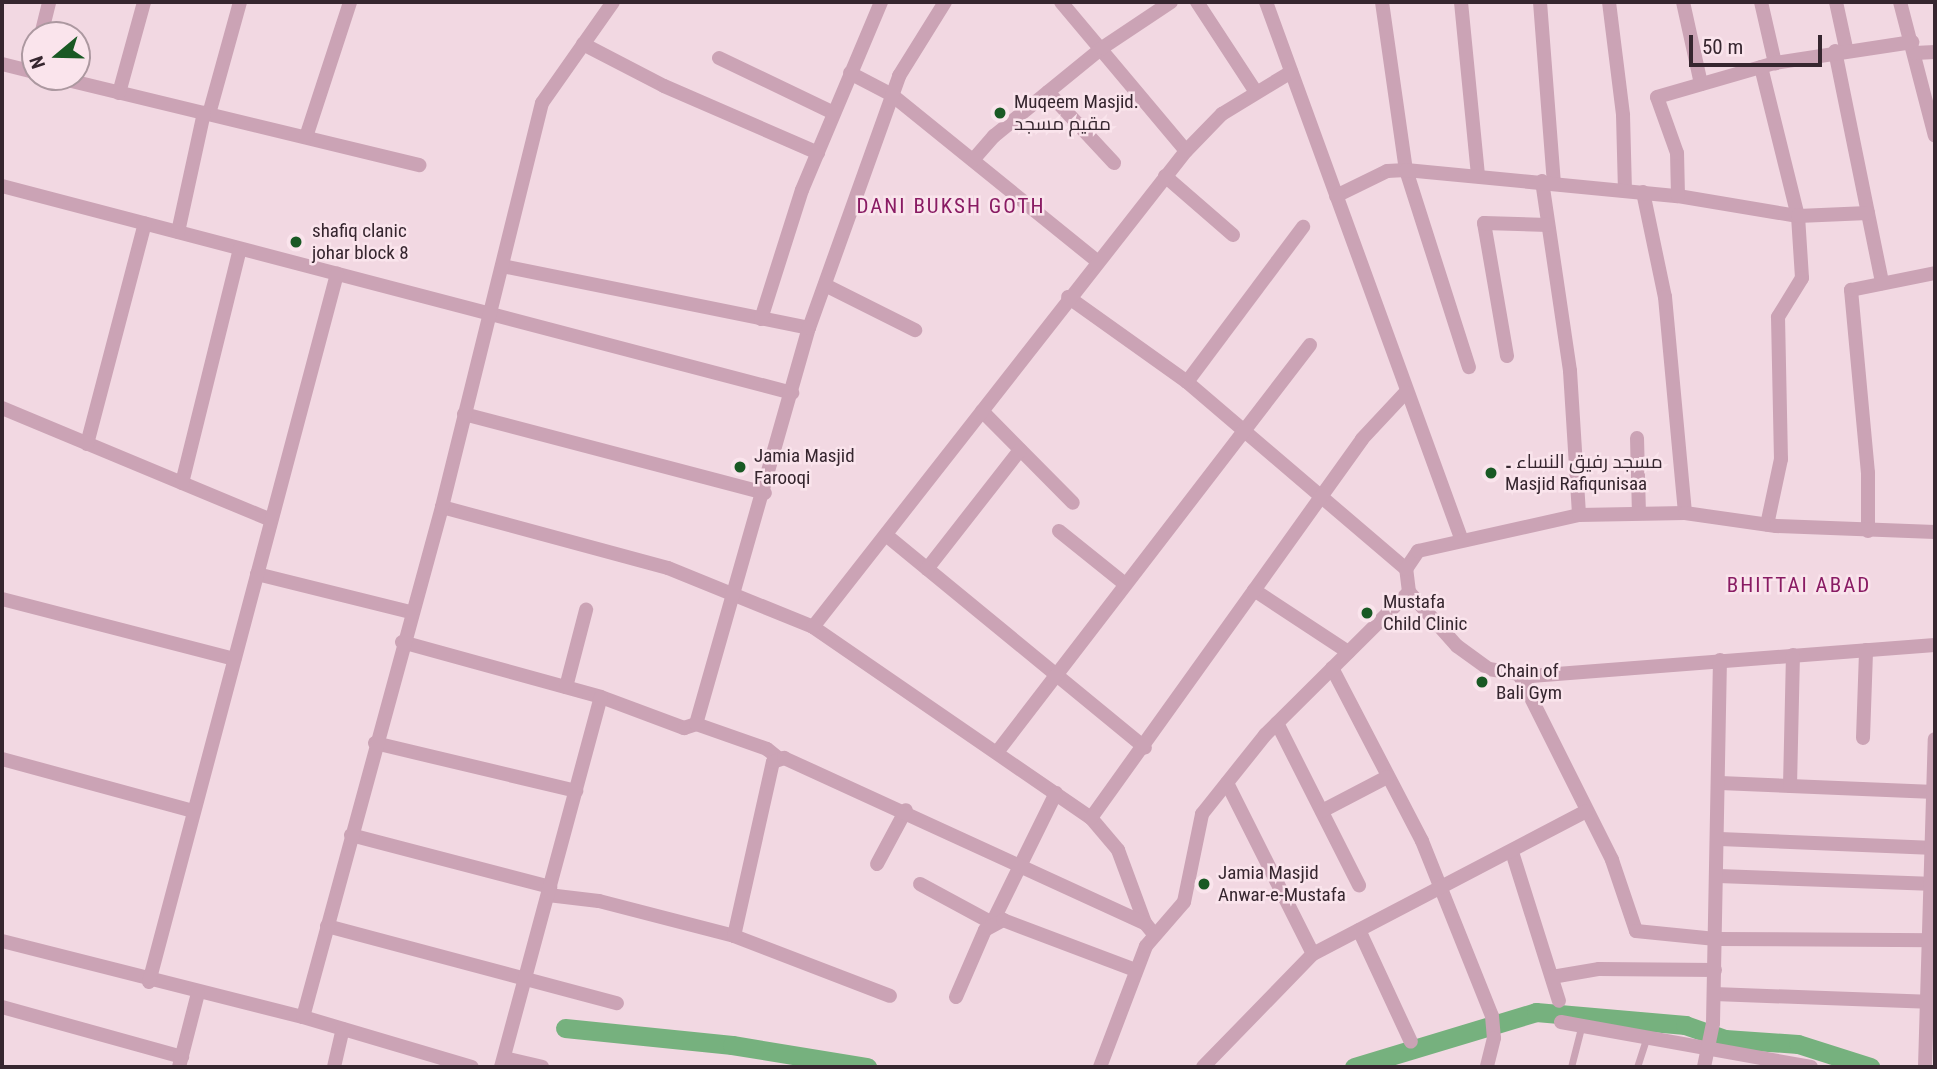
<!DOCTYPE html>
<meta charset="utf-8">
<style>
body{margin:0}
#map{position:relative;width:1937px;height:1069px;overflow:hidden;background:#f2d8e2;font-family:"Roboto Condensed",Cairo,sans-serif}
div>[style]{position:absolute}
.canal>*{height:19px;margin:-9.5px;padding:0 9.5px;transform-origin:9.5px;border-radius:9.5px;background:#76b17e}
.lane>*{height:7px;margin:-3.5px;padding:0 3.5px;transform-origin:3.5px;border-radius:3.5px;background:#cba3b5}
.street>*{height:14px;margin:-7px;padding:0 7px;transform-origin:7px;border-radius:7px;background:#cba3b5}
.dots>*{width:19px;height:19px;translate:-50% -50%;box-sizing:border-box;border:4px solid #fae4ec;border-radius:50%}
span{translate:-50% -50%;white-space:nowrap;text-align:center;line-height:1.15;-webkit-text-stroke:5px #fae4ec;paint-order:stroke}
.poi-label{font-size:19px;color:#36262f}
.left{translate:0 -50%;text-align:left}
.neighbourhood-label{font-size:21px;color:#891b63;letter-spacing:2px}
.frame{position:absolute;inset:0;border:4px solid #36262f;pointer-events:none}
.north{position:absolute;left:21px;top:21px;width:70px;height:70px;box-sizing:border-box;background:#fae4ec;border:2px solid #ac98a0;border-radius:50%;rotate:251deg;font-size:19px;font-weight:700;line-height:28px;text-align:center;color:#36262f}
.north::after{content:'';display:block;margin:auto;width:24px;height:32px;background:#195924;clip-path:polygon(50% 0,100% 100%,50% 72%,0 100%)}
.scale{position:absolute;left:1689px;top:35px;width:133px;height:32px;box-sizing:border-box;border:4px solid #36262f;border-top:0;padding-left:9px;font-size:21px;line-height:24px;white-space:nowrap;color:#36262f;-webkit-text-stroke:5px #fae4ec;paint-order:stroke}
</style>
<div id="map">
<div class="canal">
<div style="left:565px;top:1028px;width:168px;rotate:5.8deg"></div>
<div style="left:732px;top:1045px;width:137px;rotate:9.3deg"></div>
<div style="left:1354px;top:1067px;width:190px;rotate:-16.8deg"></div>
<div style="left:1536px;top:1012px;width:150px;rotate:5deg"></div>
<div style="left:1685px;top:1025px;width:42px;rotate:19.3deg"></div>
<div style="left:1725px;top:1039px;width:73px;rotate:3.9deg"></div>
<div style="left:1798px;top:1044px;width:76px;rotate:17.7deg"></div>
</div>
<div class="lane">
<div style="left:1571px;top:1067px;width:44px;rotate:-75.7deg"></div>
<div style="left:1637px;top:1067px;width:29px;rotate:-72deg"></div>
</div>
<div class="street">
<div style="left:1061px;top:2px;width:194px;rotate:50deg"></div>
<div style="left:1197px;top:2px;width:108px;rotate:56.8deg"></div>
<div style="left:1266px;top:2px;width:570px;rotate:70.01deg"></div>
<div style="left:1382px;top:2px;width:170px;rotate:81.9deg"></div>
<div style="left:1406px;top:170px;width:207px;rotate:72.3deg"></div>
<div style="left:1461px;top:2px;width:175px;rotate:84.4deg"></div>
<div style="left:1540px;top:2px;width:182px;rotate:85.6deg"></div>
<div style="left:1609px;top:2px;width:114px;rotate:82.9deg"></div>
<div style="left:1623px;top:115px;width:75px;rotate:88.5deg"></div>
<div style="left:1683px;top:2px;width:84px;rotate:77.6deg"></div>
<div style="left:1761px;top:2px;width:63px;rotate:77.1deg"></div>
<div style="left:1836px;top:2px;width:47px;rotate:77.7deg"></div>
<div style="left:1900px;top:2px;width:138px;rotate:75.4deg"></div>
<div style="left:41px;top:35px;width:34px;rotate:-76deg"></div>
<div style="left:583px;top:44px;width:91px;rotate:27.4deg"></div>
<div style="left:664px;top:86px;width:168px;rotate:23.5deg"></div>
<div style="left:1835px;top:51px;width:237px;rotate:78.5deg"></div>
<div style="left:1915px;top:53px;width:20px;rotate:-3deg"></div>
<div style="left:719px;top:58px;width:127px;rotate:25.6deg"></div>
<div style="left:2px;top:64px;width:34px;rotate:14deg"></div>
<div style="left:1761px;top:67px;width:154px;rotate:76.1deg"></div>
<div style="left:1798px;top:216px;width:62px;rotate:86.3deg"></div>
<div style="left:1802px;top:278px;width:46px;rotate:121.6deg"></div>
<div style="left:1778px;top:317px;width:142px;rotate:88.8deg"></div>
<div style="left:1781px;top:459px;width:67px;rotate:102deg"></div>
<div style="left:850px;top:73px;width:47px;rotate:27.6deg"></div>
<div style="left:892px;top:95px;width:264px;rotate:39deg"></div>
<div style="left:55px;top:77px;width:375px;rotate:13.6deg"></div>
<div style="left:1048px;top:92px;width:97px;rotate:47.1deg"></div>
<div style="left:119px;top:93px;width:94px;rotate:-74.6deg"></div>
<div style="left:209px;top:114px;width:116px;rotate:-74.5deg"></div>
<div style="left:306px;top:137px;width:142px;rotate:-71.9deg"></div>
<div style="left:973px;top:160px;width:32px;rotate:-49deg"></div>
<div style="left:994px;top:136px;width:139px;rotate:-39.2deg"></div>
<div style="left:1102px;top:48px;width:83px;rotate:-33.7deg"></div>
<div style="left:1165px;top:176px;width:90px;rotate:40.9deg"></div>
<div style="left:1542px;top:181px;width:192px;rotate:81.6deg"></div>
<div style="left:1570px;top:371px;width:144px;rotate:86.4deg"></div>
<div style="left:2px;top:186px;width:817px;rotate:14.68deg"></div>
<div style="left:1643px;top:192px;width:107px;rotate:78.2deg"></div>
<div style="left:1665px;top:297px;width:217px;rotate:84.7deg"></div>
<div style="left:1336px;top:196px;width:57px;rotate:-26.1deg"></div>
<div style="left:1387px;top:171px;width:19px;rotate:-3deg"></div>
<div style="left:1406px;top:170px;width:273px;rotate:5.5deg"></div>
<div style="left:1678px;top:196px;width:122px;rotate:9.5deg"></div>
<div style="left:1798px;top:216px;width:70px;rotate:-2.5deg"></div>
<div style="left:1678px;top:196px;width:43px;rotate:-91.3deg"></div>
<div style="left:1677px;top:153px;width:59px;rotate:-109.7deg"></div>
<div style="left:1657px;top:97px;width:123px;rotate:-16.1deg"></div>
<div style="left:1775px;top:63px;width:139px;rotate:-8.7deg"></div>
<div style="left:178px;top:232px;width:122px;rotate:-77.7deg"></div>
<div style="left:502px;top:266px;width:313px;rotate:11.4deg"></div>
<div style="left:825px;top:285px;width:101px;rotate:26.6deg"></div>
<div style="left:1068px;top:297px;width:146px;rotate:35.5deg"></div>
<div style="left:1187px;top:382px;width:288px;rotate:40.5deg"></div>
<div style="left:761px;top:319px;width:135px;rotate:-72.4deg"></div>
<div style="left:802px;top:190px;width:204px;rotate:-67.2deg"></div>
<div style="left:1507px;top:356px;width:135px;rotate:-99.8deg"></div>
<div style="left:1484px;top:223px;width:64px;rotate:1.8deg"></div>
<div style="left:1187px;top:382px;width:194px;rotate:-53.2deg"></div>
<div style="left:2px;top:408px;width:291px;rotate:22.6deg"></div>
<div style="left:982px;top:411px;width:129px;rotate:45.3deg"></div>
<div style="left:464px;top:414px;width:311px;rotate:14.7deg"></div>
<div style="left:1637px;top:438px;width:75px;rotate:88.5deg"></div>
<div style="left:87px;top:444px;width:228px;rotate:-75.3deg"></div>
<div style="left:182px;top:483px;width:241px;rotate:-76.1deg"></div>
<div style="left:442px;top:507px;width:234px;rotate:15.1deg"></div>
<div style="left:668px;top:568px;width:157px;rotate:22.1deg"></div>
<div style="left:813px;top:627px;width:337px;rotate:34.5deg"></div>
<div style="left:1091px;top:818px;width:42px;rotate:49.8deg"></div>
<div style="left:1118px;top:850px;width:78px;rotate:69.7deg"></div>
<div style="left:1145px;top:923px;width:14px;rotate:51deg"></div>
<div style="left:1059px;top:531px;width:85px;rotate:38.8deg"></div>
<div style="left:1868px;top:531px;width:58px;rotate:-90deg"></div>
<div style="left:1868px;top:473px;width:184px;rotate:-95.3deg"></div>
<div style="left:1851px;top:290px;width:86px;rotate:-11.4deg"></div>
<div style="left:886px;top:535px;width:335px;rotate:39.4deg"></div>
<div style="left:927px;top:569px;width:151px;rotate:-52deg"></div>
<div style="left:257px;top:574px;width:159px;rotate:13.9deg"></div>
<div style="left:1254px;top:590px;width:113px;rotate:33.4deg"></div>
<div style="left:1409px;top:592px;width:72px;rotate:48.4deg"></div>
<div style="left:1457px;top:646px;width:39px;rotate:36deg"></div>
<div style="left:1489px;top:669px;width:43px;rotate:9.5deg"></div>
<div style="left:1531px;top:676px;width:405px;rotate:-4.4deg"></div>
<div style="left:2px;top:599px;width:240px;rotate:14.5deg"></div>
<div style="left:813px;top:627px;width:605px;rotate:-51.92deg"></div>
<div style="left:1186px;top:151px;width:52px;rotate:-45.8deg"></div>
<div style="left:1222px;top:114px;width:81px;rotate:-31.3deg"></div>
<div style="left:402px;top:642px;width:206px;rotate:15.4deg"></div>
<div style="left:601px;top:697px;width:89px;rotate:20.5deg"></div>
<div style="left:684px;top:728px;width:13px;rotate:-18deg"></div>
<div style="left:696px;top:724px;width:412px;rotate:-74.1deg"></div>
<div style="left:809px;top:328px;width:268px;rotate:-70.3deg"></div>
<div style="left:899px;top:76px;width:87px;rotate:-58.1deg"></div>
<div style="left:1332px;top:668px;width:195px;rotate:62.5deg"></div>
<div style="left:1422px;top:841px;width:188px;rotate:68.2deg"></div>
<div style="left:1492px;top:1016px;width:22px;rotate:85deg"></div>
<div style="left:1494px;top:1038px;width:30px;rotate:104deg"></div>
<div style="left:1519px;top:674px;width:208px;rotate:63.4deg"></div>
<div style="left:1612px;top:860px;width:75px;rotate:71.3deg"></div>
<div style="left:1636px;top:931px;width:80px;rotate:5.7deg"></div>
<div style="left:1716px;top:939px;width:219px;rotate:0.3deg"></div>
<div style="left:566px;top:687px;width:80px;rotate:-75.4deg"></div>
<div style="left:1277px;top:723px;width:182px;rotate:63.2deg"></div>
<div style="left:696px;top:724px;width:75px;rotate:19.4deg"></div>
<div style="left:767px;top:749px;width:14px;rotate:39deg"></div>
<div style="left:1863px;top:738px;width:88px;rotate:-88deg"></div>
<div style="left:375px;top:743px;width:207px;rotate:13.4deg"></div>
<div style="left:998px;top:751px;width:512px;rotate:-52.46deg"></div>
<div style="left:2px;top:759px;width:198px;rotate:15.2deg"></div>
<div style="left:1227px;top:783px;width:191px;rotate:63.3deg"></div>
<div style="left:1720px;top:783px;width:215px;rotate:2.4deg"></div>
<div style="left:1790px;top:786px;width:131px;rotate:-88.7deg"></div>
<div style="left:1322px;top:811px;width:73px;rotate:-27.6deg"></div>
<div style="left:1091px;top:818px;width:466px;rotate:-54.4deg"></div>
<div style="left:1362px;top:439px;width:64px;rotate:-46.9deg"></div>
<div style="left:351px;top:835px;width:206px;rotate:14.6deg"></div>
<div style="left:1720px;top:839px;width:215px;rotate:2.4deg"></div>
<div style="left:1512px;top:852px;width:156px;rotate:72.5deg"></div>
<div style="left:877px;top:864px;width:61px;rotate:-61.8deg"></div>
<div style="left:1718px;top:876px;width:217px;rotate:2.1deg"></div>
<div style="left:920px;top:884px;width:82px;rotate:28.4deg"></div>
<div style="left:992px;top:923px;width:145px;rotate:-63.8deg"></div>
<div style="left:548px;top:895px;width:51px;rotate:6.7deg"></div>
<div style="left:599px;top:901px;width:139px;rotate:14.5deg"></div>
<div style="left:734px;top:936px;width:167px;rotate:21deg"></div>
<div style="left:327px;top:926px;width:300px;rotate:14.9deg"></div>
<div style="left:1359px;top:930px;width:123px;rotate:65.1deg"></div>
<div style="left:734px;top:936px;width:178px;rotate:-77.4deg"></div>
<div style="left:773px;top:762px;width:12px;rotate:-20deg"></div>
<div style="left:784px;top:758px;width:397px;rotate:24.6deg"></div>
<div style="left:2px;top:941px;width:310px;rotate:14.2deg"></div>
<div style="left:303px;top:1017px;width:176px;rotate:16.5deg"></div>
<div style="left:1552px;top:977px;width:48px;rotate:-9.7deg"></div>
<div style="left:1599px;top:969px;width:116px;rotate:0.5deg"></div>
<div style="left:149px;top:982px;width:733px;rotate:-75.13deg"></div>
<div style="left:1714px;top:994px;width:220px;rotate:2.1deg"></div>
<div style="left:956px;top:997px;width:73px;rotate:-66.6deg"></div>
<div style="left:985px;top:930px;width:21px;rotate:-29deg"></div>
<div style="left:1003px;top:920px;width:141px;rotate:20.7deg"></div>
<div style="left:2px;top:1007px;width:187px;rotate:15.5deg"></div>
<div style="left:303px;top:1017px;width:529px;rotate:-74.75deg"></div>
<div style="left:442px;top:507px;width:416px;rotate:-76.1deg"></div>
<div style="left:542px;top:103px;width:123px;rotate:-54.9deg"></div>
<div style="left:1561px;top:1022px;width:254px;rotate:10.2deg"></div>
<div style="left:504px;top:1058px;width:39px;rotate:13deg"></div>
<div style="left:179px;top:1067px;width:76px;rotate:-75.6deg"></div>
<div style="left:334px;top:1067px;width:39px;rotate:-77deg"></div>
<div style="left:501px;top:1067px;width:383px;rotate:-74.9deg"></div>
<div style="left:1100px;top:1067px;width:129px;rotate:-69.2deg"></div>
<div style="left:1146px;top:946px;width:58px;rotate:-49.2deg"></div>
<div style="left:1184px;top:902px;width:90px;rotate:-78.4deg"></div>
<div style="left:1202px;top:814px;width:101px;rotate:-51.4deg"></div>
<div style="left:1265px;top:735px;width:203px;rotate:-44.8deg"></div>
<div style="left:1409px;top:592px;width:23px;rotate:-97deg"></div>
<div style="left:1406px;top:569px;width:22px;rotate:-56deg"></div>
<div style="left:1418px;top:551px;width:165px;rotate:-12.6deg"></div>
<div style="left:1579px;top:515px;width:106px;rotate:-1.1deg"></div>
<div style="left:1685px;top:513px;width:92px;rotate:8.1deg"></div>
<div style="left:1776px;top:526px;width:159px;rotate:2.2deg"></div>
<div style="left:1203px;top:1067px;width:158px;rotate:-45.8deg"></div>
<div style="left:1313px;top:954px;width:308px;rotate:-27.6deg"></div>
<div style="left:1704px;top:1067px;width:45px;rotate:-78.4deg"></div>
<div style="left:1713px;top:1023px;width:363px;rotate:-88.9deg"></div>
<div style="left:1925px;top:1067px;width:328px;rotate:-88.3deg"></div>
</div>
<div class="dots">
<div style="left:1000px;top:113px;background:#195924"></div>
<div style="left:296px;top:242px;background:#195924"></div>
<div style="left:740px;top:467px;background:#195924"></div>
<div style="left:1491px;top:473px;background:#195924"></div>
<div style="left:1367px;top:613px;background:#195924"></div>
<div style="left:1482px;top:682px;background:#195924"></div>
<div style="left:1204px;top:884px;background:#195924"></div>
</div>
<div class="poi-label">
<span class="left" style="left:1014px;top:113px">Muqeem Masjid.<br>مقیم مسجد</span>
<span class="left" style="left:312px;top:242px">shafiq clanic<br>johar block 8</span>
<span class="left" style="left:754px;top:467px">Jamia Masjid<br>Farooqi</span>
<span class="left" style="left:1505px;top:473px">مسجد رفیق النساء ۔<br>Masjid Rafiqunisaa</span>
<span class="left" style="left:1383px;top:613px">Mustafa<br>Child Clinic</span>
<span class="left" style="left:1496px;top:682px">Chain of<br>Bali Gym</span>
<span class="left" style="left:1218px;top:884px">Jamia Masjid<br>Anwar-e-Mustafa</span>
</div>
<div class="neighbourhood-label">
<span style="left:951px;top:206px">DANI BUKSH GOTH</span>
<span style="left:1799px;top:585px">BHITTAI ABAD</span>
</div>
<div class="frame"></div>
<div class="north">N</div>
<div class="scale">50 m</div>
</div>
